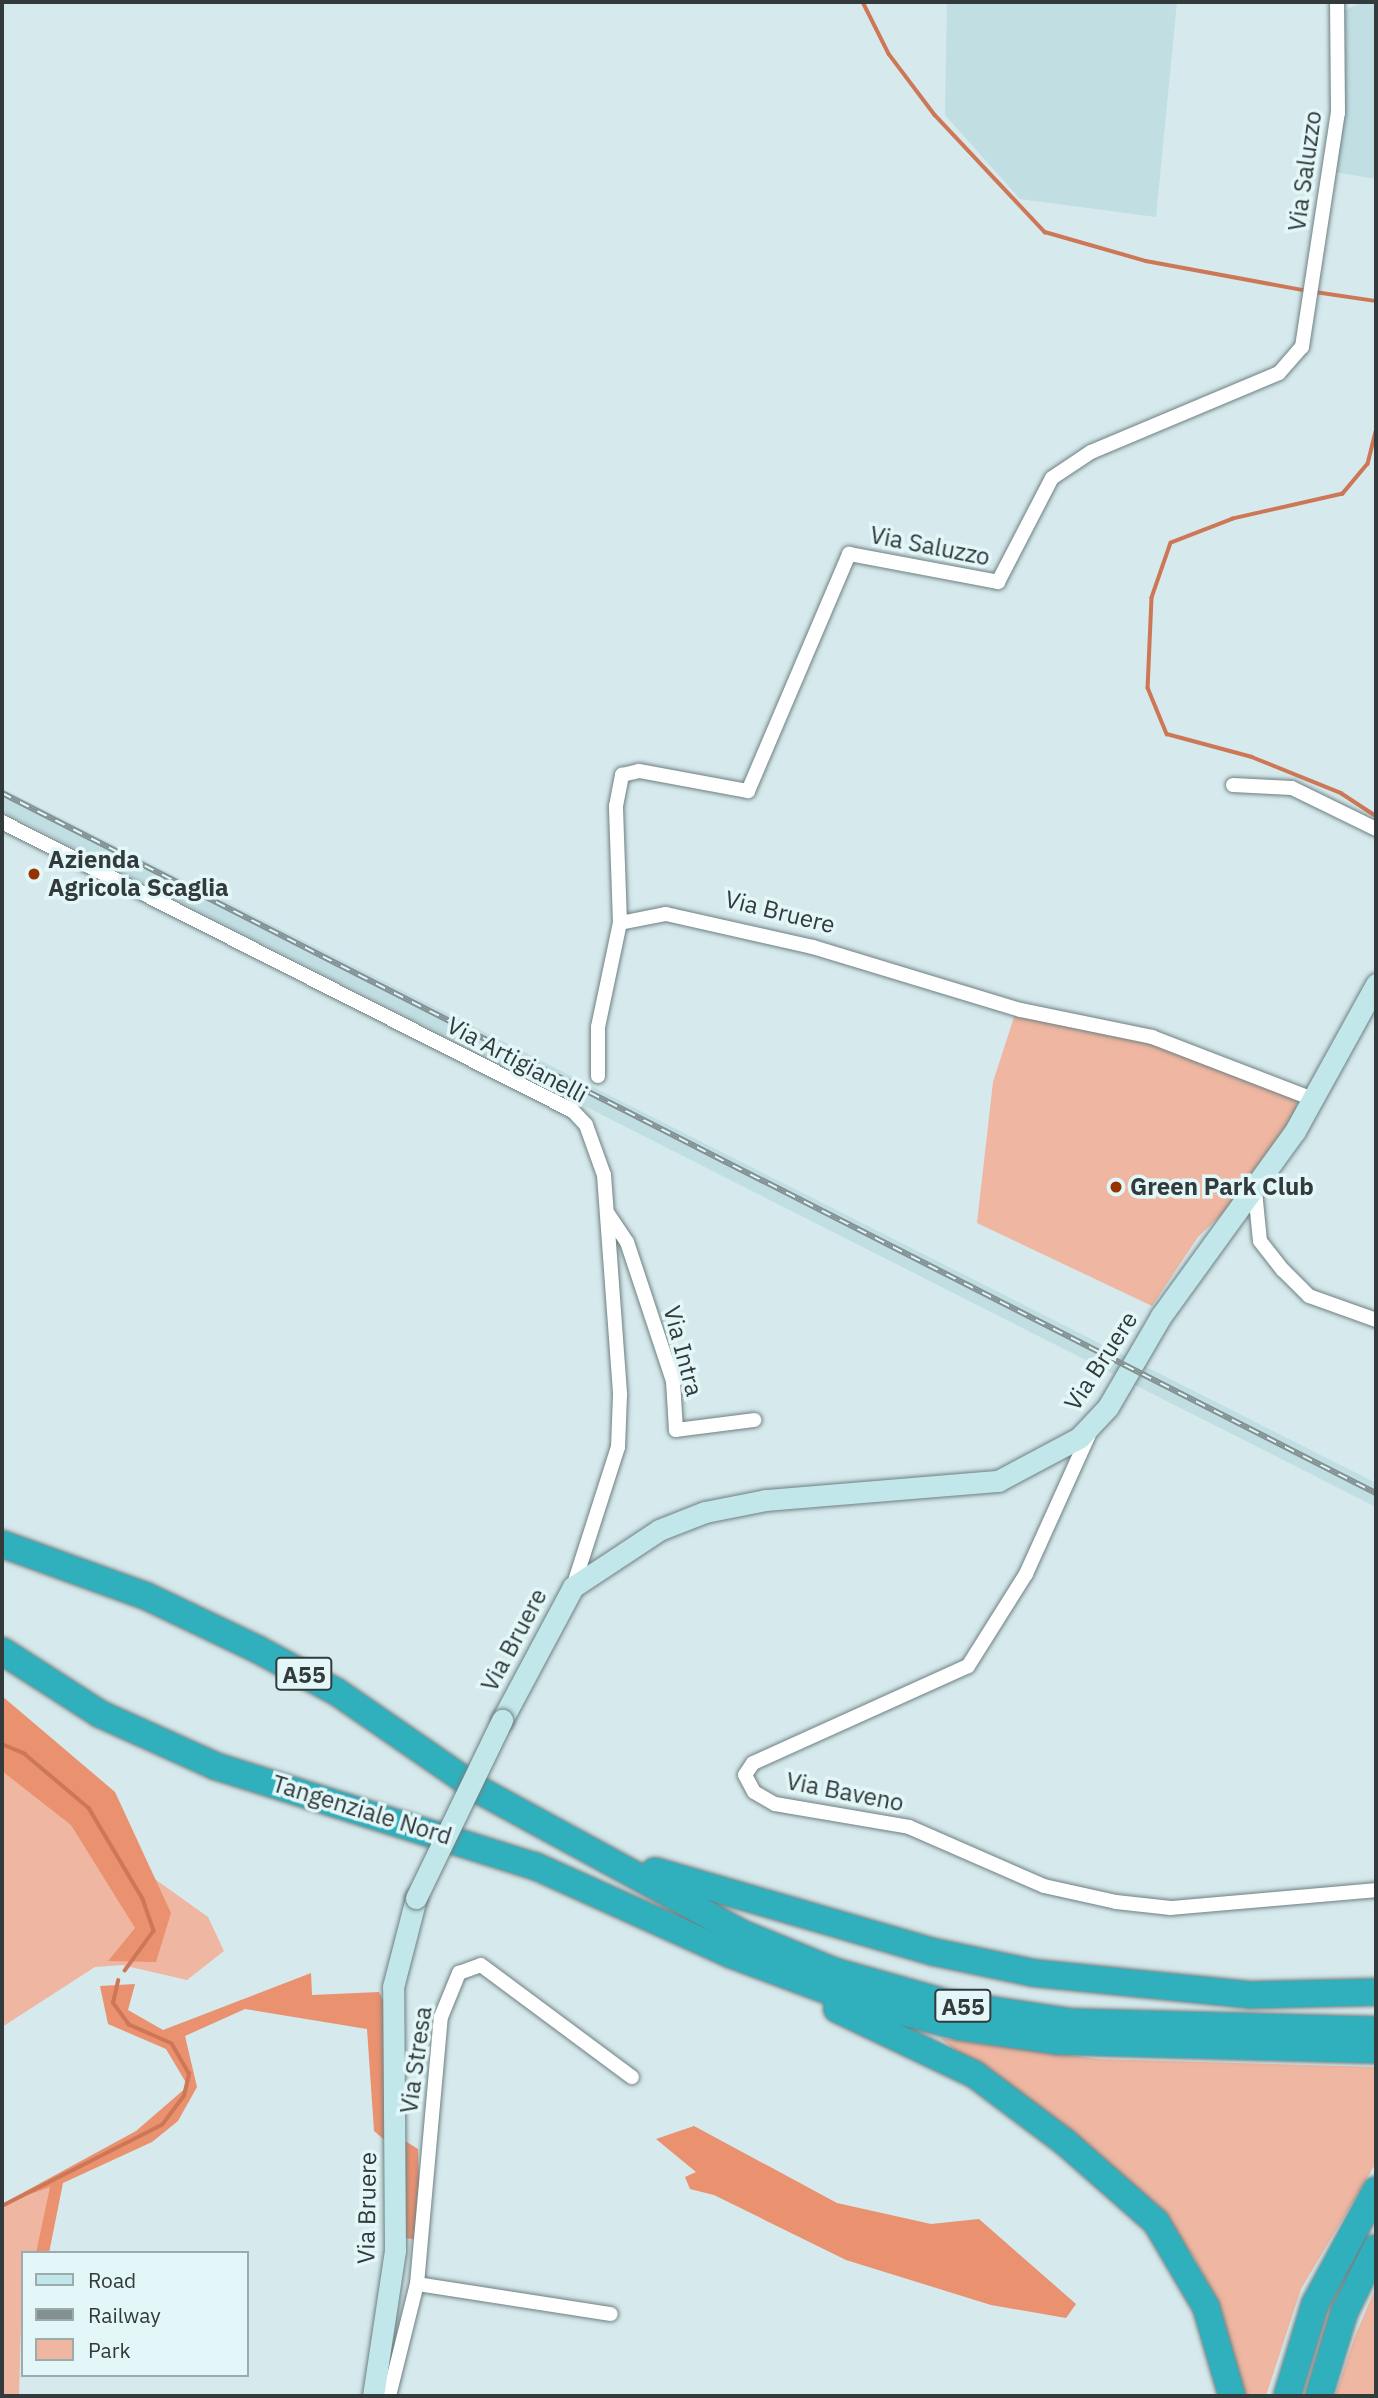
<!DOCTYPE html>
<style>
body{margin:0}
#map{position:relative;width:1378px;height:2398px;overflow:hidden;background:#d6e9ec;font-family:"IBM Plex Sans",sans-serif}
div>[style]{position:absolute}
.built>*{inset:0;background:#c1dee2}
.green>*{inset:0;background:#efb6a1}
.forest>*{inset:0;background:#ea9170}
.stream>*{height:3.5px;margin:-1.75px;padding:0 1.75px;transform-origin:1.75px;border-radius:1.75px;background:#cd7757}
.roads{filter:drop-shadow(0 0 2px #6e8082) drop-shadow(0 0 2px #6e8082)}
.street>*{height:14px;margin:-7px;padding:0 7px;transform-origin:7px;border-radius:7px;background:#fff}
.secondary>*{height:21px;margin:-10.5px;padding:0 10.5px;transform-origin:10.5px;border-radius:10.5px;background:#c1e7eb}
.highway>*{height:26px;margin:-13px;padding:0 13px;transform-origin:13px;border-radius:13px;background:#30b0bd}
.rail>*{height:6px;margin-top:-3px;transform-origin:0;background:repeating-linear-gradient(90deg,#e3f7f9 0 10px,#849193 0 20px);box-sizing:border-box;border-block:2px solid #849193}
.bridges{filter:drop-shadow(0 0 2px #6e8082) drop-shadow(0 0 2px #6e8082)}
.secondary-bridge>*{height:21px;margin:-10.5px;padding:0 10.5px;transform-origin:10.5px;border-radius:10.5px;background:#c1e7eb}
.dots>*{width:19px;height:19px;translate:-50% -50%;box-sizing:border-box;border:4px solid #e3f7f9;border-radius:50%}
span{translate:-50% -50%;white-space:nowrap;text-align:center;line-height:1.15;-webkit-text-stroke:7px #e3f7f9;paint-order:stroke}
.shield-label span{padding:2px 5px;background:#e3f7f9;border:2px solid;border-radius:5px;-webkit-text-stroke-width:0}
.shield-label{font-size:23px;color:#333a3b;font-weight:700}
.street-label{font-size:24px;color:#333a3b}
.poi-label{font-size:24px;color:#333a3b;font-weight:700}
.left{translate:0 -50%;text-align:left}
.frame{position:absolute;inset:0;border:4px solid #333a3b;pointer-events:none}
.legend{position:absolute;left:21px;top:2251px;width:228px;height:126px;box-sizing:border-box;background:#e3f7f9;border:2px solid #9dabad;margin:0;padding:9px 12px;list-style:none;font-size:21px;color:#333a3b}
.legend li{display:flex;align-items:center;gap:14px;height:35px}
.legend b{width:35px;border:2px solid #9dabad}
</style>
<div id="map">
<div class="built">
<div style="clip-path:polygon(947px 2px,1177px 2px,1156px 217px,1020px 199px,945px 115px)"></div>
<div style="clip-path:polygon(1364px 2px,1376px 2px,1376px 179px,1335px 172px,1342px 11px)"></div>
<div style="clip-path:polygon(2px 788px,1376px 1483px,1376px 1507px,2px 811px)"></div>
</div>
<div class="green">
<div style="clip-path:polygon(1015px 1014px,1155px 1043px,1298px 1095px,1290px 1150px,1198px 1237px,1152px 1306px,977px 1223px,993px 1082px)"></div>
<div style="clip-path:polygon(2px 1770px,208px 1917px,224px 1951px,187px 1980px,122px 1965px,95px 1967px,2px 2027px)"></div>
<div style="clip-path:polygon(940px 2038px,1098px 2059px,1376px 2067px,1376px 2163px,1301px 2289px,1266px 2396px,1245px 2396px,1219px 2305px,1194px 2258px,1149px 2200px)"></div>
<div style="clip-path:polygon(50px 2186px,49px 2253px,23px 2253px,19px 2396px,2px 2396px,2px 2205px)"></div>
<div style="clip-path:polygon(1376px 2287px,1376px 2396px,1335px 2396px,1355px 2336px)"></div>
</div>
<div class="forest">
<div style="clip-path:polygon(2px 1696px,115px 1792px,171px 1913px,156px 1962px,108px 1961px,135px 1928px,71px 1825px,2px 1771px)"></div>
<div style="clip-path:polygon(311px 1973px,312px 1995px,379px 1992px,391px 2015px,394px 2134px,418px 2149px,421px 2240px,395px 2237px,395px 2149px,374px 2131px,367px 2029px,245px 2009px,185px 2036px,197px 2087px,178px 2121px,152px 2142px,63px 2183px,49px 2253px,36px 2253px,50px 2187px,2px 2204px,136px 2131px,188px 2086px,166px 2049px,108px 2024px,100px 1986px,135px 1984px,128px 2010px,163px 2030px)"></div>
<div style="clip-path:polygon(694px 2126px,837px 2203px,931px 2224px,979px 2219px,1076px 2304px,1066px 2318px,991px 2305px,846px 2260px,714px 2195px,690px 2189px,685px 2177px,696px 2172px,656px 2139px)"></div>
</div>
<div class="stream">
<div style="left:863px;top:2px;width:58px;rotate:63.4deg"></div>
<div style="left:889px;top:54px;width:76px;rotate:53deg"></div>
<div style="left:935px;top:115px;width:161px;rotate:46.8deg"></div>
<div style="left:1045px;top:232px;width:105px;rotate:16deg"></div>
<div style="left:1146px;top:261px;width:165px;rotate:10.5deg"></div>
<div style="left:1315px;top:292px;width:62px;rotate:8.4deg"></div>
<div style="left:1376px;top:432px;width:33px;rotate:104deg"></div>
<div style="left:1368px;top:464px;width:39px;rotate:130deg"></div>
<div style="left:1343px;top:494px;width:113px;rotate:167.2deg"></div>
<div style="left:1233px;top:519px;width:66px;rotate:158.8deg"></div>
<div style="left:1171px;top:543px;width:58px;rotate:109.1deg"></div>
<div style="left:1152px;top:598px;width:90px;rotate:92.5deg"></div>
<div style="left:1148px;top:688px;width:50px;rotate:67.6deg"></div>
<div style="left:1167px;top:734px;width:88px;rotate:15.1deg"></div>
<div style="left:1252px;top:757px;width:96px;rotate:22deg"></div>
<div style="left:1341px;top:793px;width:42px;rotate:33.3deg"></div>
<div style="left:2px;top:1744px;width:25px;rotate:23deg"></div>
<div style="left:25px;top:1754px;width:84px;rotate:40.2deg"></div>
<div style="left:89px;top:1808px;width:106px;rotate:59.3deg"></div>
<div style="left:143px;top:1899px;width:34px;rotate:71deg"></div>
<div style="left:154px;top:1931px;width:49px;rotate:125.9deg"></div>
<div style="left:2px;top:2206px;width:179px;rotate:-26.9deg"></div>
<div style="left:162px;top:2125px;width:36px;rotate:-53deg"></div>
<div style="left:184px;top:2096px;width:23px;rotate:-77deg"></div>
<div style="left:189px;top:2074px;width:34px;rotate:-120deg"></div>
<div style="left:172px;top:2044px;width:47px;rotate:-156.2deg"></div>
<div style="left:129px;top:2025px;width:27px;rotate:-126deg"></div>
<div style="left:113px;top:2003px;width:23px;rotate:-77deg"></div>
</div>
<div class="roads">
<div class="street">
<div style="left:1233px;top:785px;width:59px;rotate:2.9deg"></div>
<div style="left:1292px;top:788px;width:93px;rotate:26deg"></div>
<div style="left:2px;top:822px;width:640px;rotate:26.85deg"></div>
<div style="left:573px;top:1111px;width:19px;rotate:47deg"></div>
<div style="left:586px;top:1125px;width:53px;rotate:70.2deg"></div>
<div style="left:604px;top:1175px;width:221px;rotate:85.8deg"></div>
<div style="left:620px;top:1395px;width:52px;rotate:92.2deg"></div>
<div style="left:618px;top:1447px;width:147px;rotate:107.8deg"></div>
<div style="left:620px;top:923px;width:47px;rotate:-11.1deg"></div>
<div style="left:666px;top:914px;width:151px;rotate:12.7deg"></div>
<div style="left:813px;top:947px;width:217px;rotate:16.9deg"></div>
<div style="left:1021px;top:1010px;width:134px;rotate:11.6deg"></div>
<div style="left:1152px;top:1037px;width:173px;rotate:21.1deg"></div>
<div style="left:598px;top:1076px;width:49px;rotate:-90deg"></div>
<div style="left:598px;top:1027px;width:106px;rotate:-78.1deg"></div>
<div style="left:620px;top:923px;width:117px;rotate:-92deg"></div>
<div style="left:616px;top:806px;width:32px;rotate:-79deg"></div>
<div style="left:622px;top:775px;width:17px;rotate:-13deg"></div>
<div style="left:639px;top:771px;width:111px;rotate:10.4deg"></div>
<div style="left:748px;top:791px;width:258px;rotate:-66.9deg"></div>
<div style="left:849px;top:554px;width:152px;rotate:10.6deg"></div>
<div style="left:998px;top:582px;width:117px;rotate:-62.6deg"></div>
<div style="left:1052px;top:478px;width:47px;rotate:-33.7deg"></div>
<div style="left:1091px;top:452px;width:204px;rotate:-22.8deg"></div>
<div style="left:1279px;top:373px;width:35px;rotate:-49deg"></div>
<div style="left:1302px;top:347px;width:237px;rotate:-81.3deg"></div>
<div style="left:1338px;top:113px;width:111px;rotate:-90.5deg"></div>
<div style="left:1255px;top:1191px;width:50px;rotate:84.3deg"></div>
<div style="left:1260px;top:1241px;width:37px;rotate:52deg"></div>
<div style="left:1283px;top:1270px;width:37px;rotate:45deg"></div>
<div style="left:1309px;top:1296px;width:71px;rotate:19.7deg"></div>
<div style="left:608px;top:1214px;width:34px;rotate:56deg"></div>
<div style="left:627px;top:1242px;width:146px;rotate:71.7deg"></div>
<div style="left:673px;top:1381px;width:49px;rotate:86.5deg"></div>
<div style="left:676px;top:1430px;width:79px;rotate:-7.3deg"></div>
<div style="left:1091px;top:1430px;width:158px;rotate:114.3deg"></div>
<div style="left:1026px;top:1574px;width:109px;rotate:122.2deg"></div>
<div style="left:968px;top:1666px;width:236px;rotate:155.7deg"></div>
<div style="left:753px;top:1763px;width:14px;rotate:124deg"></div>
<div style="left:745px;top:1775px;width:19px;rotate:62deg"></div>
<div style="left:754px;top:1792px;width:24px;rotate:30deg"></div>
<div style="left:775px;top:1804px;width:136px;rotate:9.7deg"></div>
<div style="left:909px;top:1827px;width:147px;rotate:23.6deg"></div>
<div style="left:1044px;top:1886px;width:74px;rotate:12.5deg"></div>
<div style="left:1116px;top:1902px;width:55px;rotate:6.2deg"></div>
<div style="left:1171px;top:1908px;width:206px;rotate:-5deg"></div>
<div style="left:417px;top:2284px;width:196px;rotate:8.8deg"></div>
<div style="left:389px;top:2396px;width:115px;rotate:-76deg"></div>
<div style="left:417px;top:2284px;width:268px;rotate:-84.9deg"></div>
<div style="left:441px;top:2017px;width:48px;rotate:-67.8deg"></div>
<div style="left:459px;top:1973px;width:23px;rotate:-20deg"></div>
<div style="left:481px;top:1965px;width:188px;rotate:36.6deg"></div>
</div>
<div class="secondary">
<div style="left:502px;top:1720px;width:151px;rotate:-61.9deg"></div>
<div style="left:573px;top:1587px;width:103px;rotate:-33.5deg"></div>
<div style="left:659px;top:1530px;width:49px;rotate:-21.4deg"></div>
<div style="left:705px;top:1512px;width:62px;rotate:-11.1deg"></div>
<div style="left:766px;top:1500px;width:233px;rotate:-4.7deg"></div>
<div style="left:998px;top:1481px;width:92px;rotate:-28deg"></div>
<div style="left:1079px;top:1438px;width:42px;rotate:-46.9deg"></div>
<div style="left:1108px;top:1407px;width:105px;rotate:-59.8deg"></div>
<div style="left:1161px;top:1316px;width:228px;rotate:-54.1deg"></div>
<div style="left:1295px;top:1131px;width:168px;rotate:-61.1deg"></div>
<div style="left:373px;top:2396px;width:148px;rotate:-81.4deg"></div>
<div style="left:395px;top:2250px;width:263px;rotate:-90.4deg"></div>
<div style="left:393px;top:1987px;width:92px;rotate:-75.5deg"></div>
</div>
<div class="highway">
<div style="left:2px;top:1544px;width:153px;rotate:19.9deg"></div>
<div style="left:146px;top:1596px;width:123px;rotate:25.5deg"></div>
<div style="left:257px;top:1649px;width:91px;rotate:28.3deg"></div>
<div style="left:337px;top:1692px;width:173px;rotate:34.6deg"></div>
<div style="left:479px;top:1790px;width:298px;rotate:28.6deg"></div>
<div style="left:741px;top:1933px;width:100px;rotate:22.4deg"></div>
<div style="left:833px;top:1971px;width:117px;rotate:15.8deg"></div>
<div style="left:946px;top:2003px;width:125px;rotate:8.7deg"></div>
<div style="left:1070px;top:2022px;width:306px;rotate:1.5deg"></div>
<div style="left:2px;top:1651px;width:117px;rotate:32.7deg"></div>
<div style="left:100px;top:1714px;width:126px;rotate:24.3deg"></div>
<div style="left:215px;top:1766px;width:335px;rotate:17.4deg"></div>
<div style="left:535px;top:1866px;width:214px;rotate:24.3deg"></div>
<div style="left:730px;top:1954px;width:123px;rotate:20.5deg"></div>
<div style="left:845px;top:1997px;width:119px;rotate:14.6deg"></div>
<div style="left:960px;top:2027px;width:98px;rotate:8.2deg"></div>
<div style="left:1057px;top:2041px;width:319px;rotate:1.6deg"></div>
<div style="left:655px;top:1871px;width:291px;rotate:16.2deg"></div>
<div style="left:934px;top:1952px;width:102px;rotate:11.9deg"></div>
<div style="left:1034px;top:1973px;width:217px;rotate:5.8deg"></div>
<div style="left:1250px;top:1995px;width:126px;rotate:-1.4deg"></div>
<div style="left:837px;top:2009px;width:152px;rotate:25.4deg"></div>
<div style="left:974px;top:2074px;width:114px;rotate:36.8deg"></div>
<div style="left:1065px;top:2142px;width:121px;rotate:41.3deg"></div>
<div style="left:1156px;top:2222px;width:99px;rotate:59.5deg"></div>
<div style="left:1206px;top:2307px;width:93px;rotate:73.7deg"></div>
<div style="left:1287px;top:2396px;width:96px;rotate:-73.1deg"></div>
<div style="left:1315px;top:2304px;width:129px;rotate:-61.8deg"></div>
<div style="left:1319px;top:2396px;width:87px;rotate:-73.2deg"></div>
<div style="left:1344px;top:2313px;width:72px;rotate:-63.8deg"></div>
</div>
</div>
<div class="rail">
<div style="left:2px;top:793px;width:1542px;rotate:27deg"></div>
</div>
<div class="bridges">
<div class="secondary-bridge">
<div style="left:416px;top:1898px;width:198px;rotate:-64.2deg"></div>
</div>
</div>
<div class="dots">
<div style="left:34px;top:874px;background:#973300"></div>
<div style="left:1116px;top:1187px;background:#973300"></div>
</div>
<div class="shield-label">
<span style="left:304px;top:1674px">A55</span>
<span style="left:963px;top:2006px">A55</span>
</div>
<div class="street-label">
<span style="left:1305px;top:171px;rotate:-82deg">Via Saluzzo</span>
<span style="left:930px;top:546px;rotate:11deg">Via Saluzzo</span>
<span style="left:780px;top:912px;rotate:14deg">Via Bruere</span>
<span style="left:517px;top:1060px;rotate:28deg">Via Artigianelli</span>
<span style="left:683px;top:1351px;rotate:75deg">Via Intra</span>
<span style="left:1101px;top:1361px;rotate:-57deg">Via Bruere</span>
<span style="left:514px;top:1640px;rotate:-62deg">Via Bruere</span>
<span style="left:845px;top:1792px;rotate:11deg">Via Baveno</span>
<span style="left:362px;top:1810px;rotate:17deg">Tangenziale Nord</span>
<span style="left:416px;top:2060px;rotate:-82deg">Via Stresa</span>
<span style="left:367px;top:2208px;rotate:-89deg">Via Bruere</span>
</div>
<div class="poi-label">
<span class="left" style="left:48px;top:874px">Azienda<br>Agricola Scaglia</span>
<span class="left" style="left:1130px;top:1187px">Green Park Club</span>
</div>
<div class="frame"></div>
<ul class="legend">
<li><b style="height:9px;background:#c1e7eb"></b>Road</li>
<li><b style="height:9px;background:#849193"></b>Railway</li>
<li><b style="height:19px;background:#efb6a1"></b>Park</li>
</ul>
</div>
